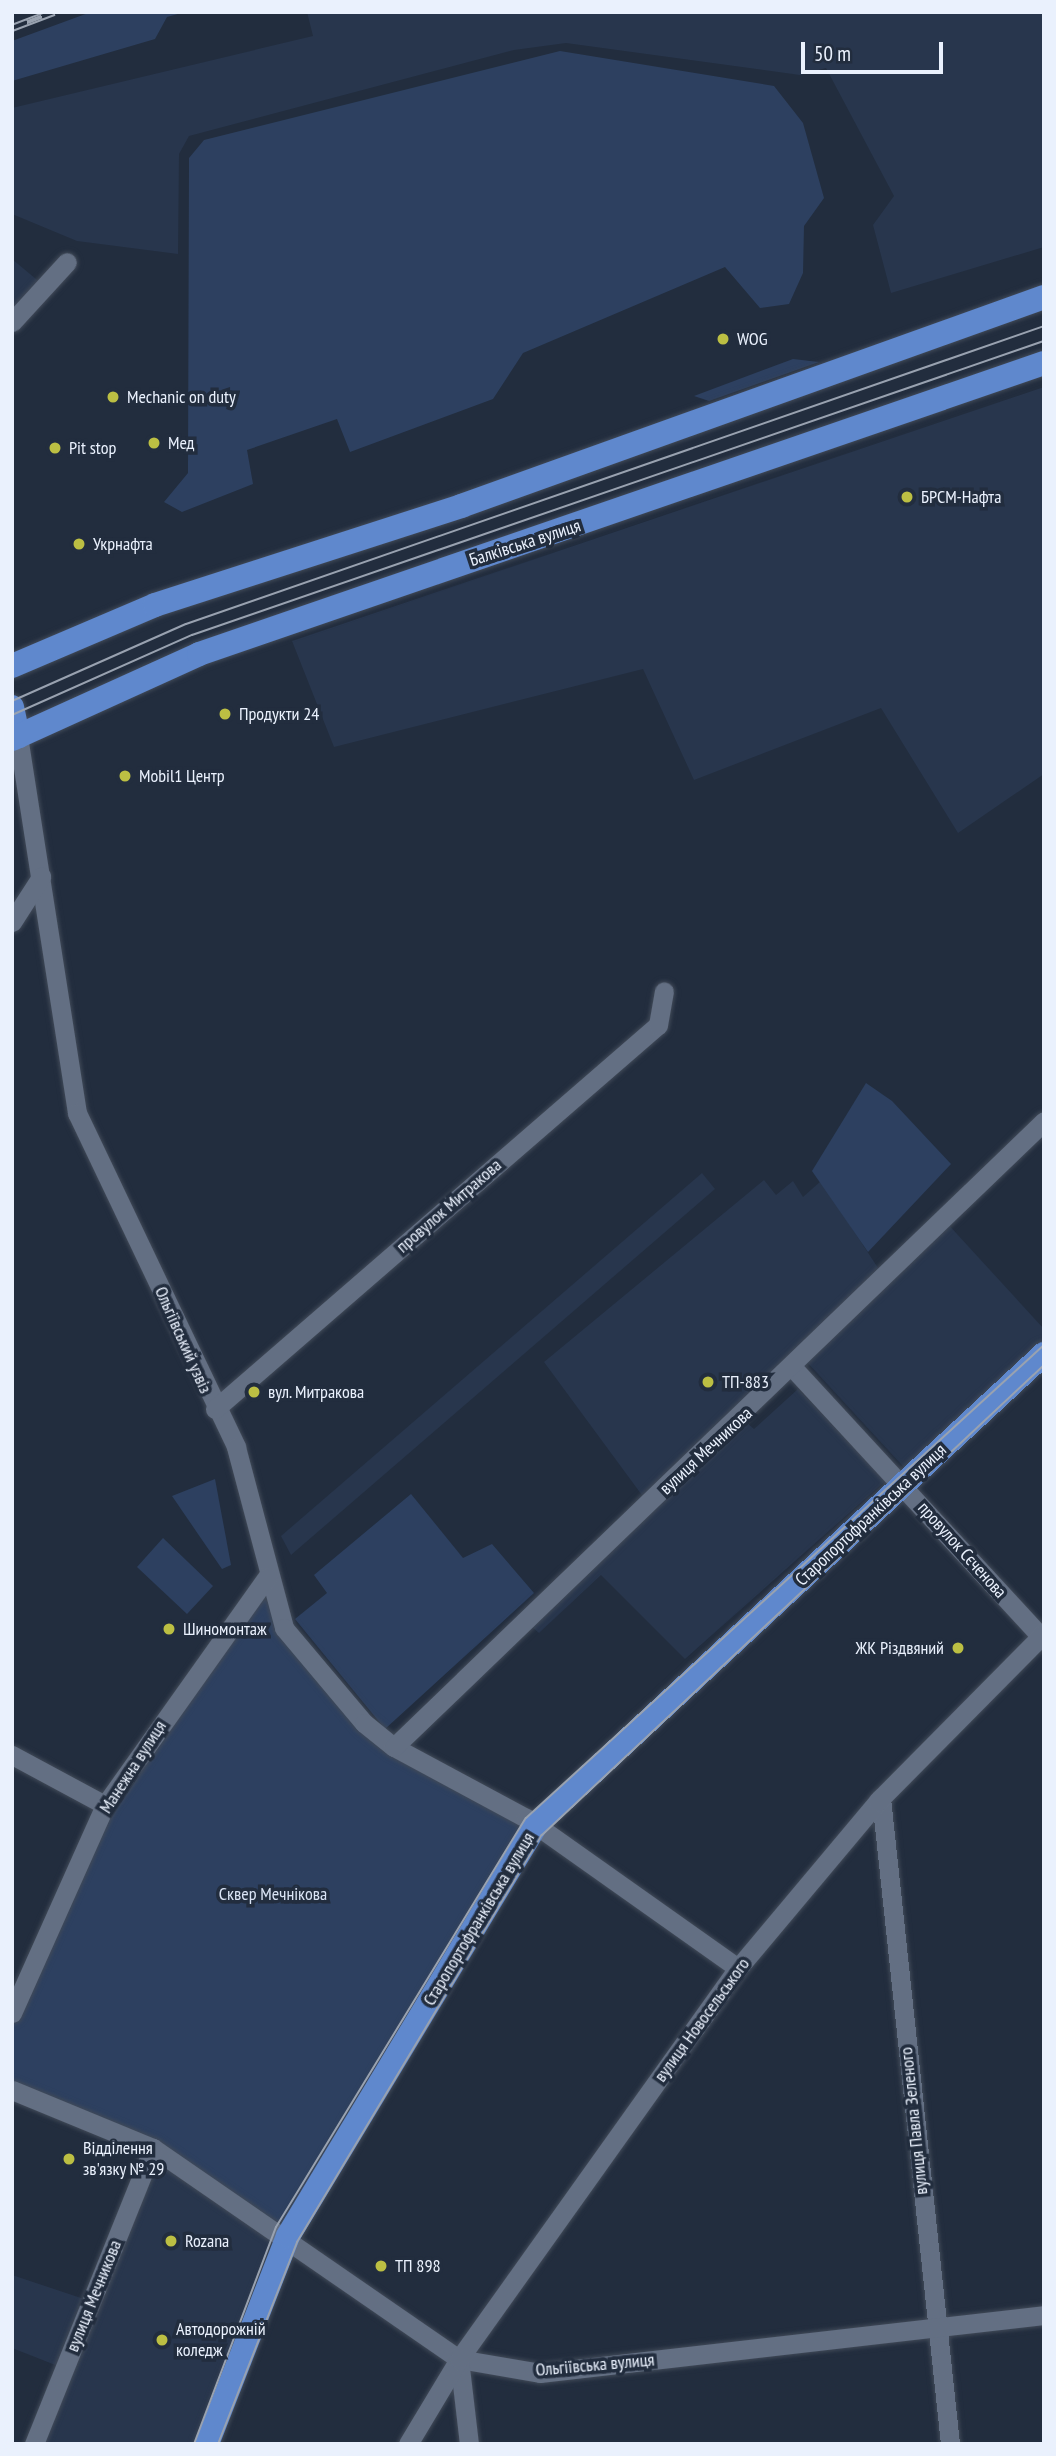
<!DOCTYPE html>
<meta charset="utf-8">
<style>
body{margin:0}
#map{position:relative;width:1056px;height:2456px;overflow:hidden;background:#222d3e;font-family:"PT Sans Narrow",sans-serif}
div>[style]{position:absolute}
.built>*{inset:0;background:#28364d}
.green>*{inset:0;background:#2d4060}
.roads{filter:drop-shadow(0 0 2px #414a58) drop-shadow(0 0 2px #414a58)}
.minor>*{height:19px;margin:-9.5px;padding:0 9.5px;transform-origin:9.5px;border-radius:9.5px;background:#636f83}
.major>*{height:24px;margin:-12px;padding:0 12px;transform-origin:12px;border-radius:12px;background:#5f88cd}
.tram>*{height:2px;margin:-1px;padding:0 1px;transform-origin:1px;border-radius:1px;background:#99a2b0}
.rail>*{height:8px;margin-top:-4px;transform-origin:0;background:repeating-linear-gradient(90deg,#222d3e 0 16px,#99a2b0 0 32px);box-sizing:border-box;border-block:2px solid #99a2b0}
.dots>*{width:19px;height:19px;translate:-50% -50%;box-sizing:border-box;border:4px solid #222d3e;border-radius:50%}
span{translate:-50% -50%;white-space:nowrap;text-align:center;line-height:1.15;-webkit-text-stroke:7px #222d3e;paint-order:stroke}
.poi-label{font-size:18px;color:#eaf1fd}
.left{translate:0 -50%;text-align:left}
.right{translate:-100% -50%;text-align:right}
.street-label{font-size:18px;color:#eaf1fd}
.park-label{font-size:18px;color:#dae4f5}
.frame{position:absolute;inset:0;border:14px solid #eaf1fd;pointer-events:none}
.scale{position:absolute;left:801px;top:42px;width:142px;height:32px;box-sizing:border-box;border:4px solid #eaf1fd;border-top:0;padding-left:9px;font-size:21px;line-height:24px;white-space:nowrap;color:#eaf1fd;-webkit-text-stroke:5px #222d3e;paint-order:stroke}
</style>
<div id="map">
<div class="built">
<div style="clip-path:polygon(307px 12px,1044px 12px,1044px 247px,891px 293px,873px 225px,894px 196px,826px 68px,800px 75px,566px 43px,514px 50px,189px 136px,179px 154px,178px 254px,77px 241px,12px 214px,12px 108px,313px 36px)"></div>
<div style="clip-path:polygon(12px 259px,42px 284px,12px 316px)"></div>
<div style="clip-path:polygon(1044px 387px,1044px 774px,958px 833px,881px 708px,694px 780px,643px 669px,334px 747px,292px 641px)"></div>
<div style="clip-path:polygon(702px 1173px,715px 1189px,291px 1555px,281px 1536px)"></div>
<div style="clip-path:polygon(764px 1180px,776px 1195px,793px 1181px,803px 1197px,821px 1181px,880px 1271px,647px 1502px,544px 1362px)"></div>
<div style="clip-path:polygon(946px 1222px,1044px 1329px,1044px 1351px,912px 1476px,806px 1361px)"></div>
<div style="clip-path:polygon(798px 1389px,885px 1481px,685px 1659px,601px 1575px,539px 1633px,531px 1626px,746px 1422px,754px 1429px)"></div>
<div style="clip-path:polygon(154px 2150px,288px 2236px,205px 2444px,37px 2444px)"></div>
<div style="clip-path:polygon(12px 2275px,90px 2301px,63px 2368px,12px 2348px)"></div>
</div>
<div class="green">
<div style="clip-path:polygon(91px 12px,185px 12px,167px 17px,155px 39px,12px 81px,12px 41px)"></div>
<div style="clip-path:polygon(560px 51px,774px 86px,803px 123px,824px 198px,804px 226px,803px 273px,789px 304px,760px 308px,725px 267px,523px 353px,493px 399px,350px 452px,337px 419px,247px 450px,253px 484px,182px 512px,164px 502px,188px 473px,189px 158px,204px 140px)"></div>
<div style="clip-path:polygon(793px 359px,819px 362px,709px 401px,694px 396px)"></div>
<div style="clip-path:polygon(866px 1083px,892px 1101px,951px 1164px,868px 1252px,812px 1171px)"></div>
<div style="clip-path:polygon(215px 1479px,231px 1565px,222px 1569px,172px 1496px)"></div>
<div style="clip-path:polygon(411px 1494px,463px 1558px,492px 1544px,534px 1593px,385px 1729px,295px 1619px,327px 1593px,314px 1575px)"></div>
<div style="clip-path:polygon(163px 1538px,213px 1586px,187px 1614px,137px 1567px)"></div>
<div style="clip-path:polygon(267px 1577px,273px 1603px,364px 1723px,526px 1818px,288px 2236px,153px 2148px,12px 2090px,12px 2013px,105px 1805px)"></div>
</div>
<div class="roads">
<div class="minor">
<div style="left:12px;top:322px;width:81px;rotate:-47.5deg"></div>
<div style="left:18px;top:736px;width:382px;rotate:81.1deg"></div>
<div style="left:77px;top:1113px;width:370px;rotate:64.5deg"></div>
<div style="left:236px;top:1447px;width:187px;rotate:75.1deg"></div>
<div style="left:284px;top:1628px;width:124px;rotate:49.9deg"></div>
<div style="left:364px;top:1723px;width:38px;rotate:39deg"></div>
<div style="left:394px;top:1747px;width:150px;rotate:28.3deg"></div>
<div style="left:526px;top:1818px;width:260px;rotate:35.3deg"></div>
<div style="left:12px;top:922px;width:54px;rotate:-57.2deg"></div>
<div style="left:794px;top:1369px;width:369px;rotate:47.3deg"></div>
<div style="left:215px;top:1409px;width:586px;rotate:-40.92deg"></div>
<div style="left:658px;top:1025px;width:34px;rotate:-80deg"></div>
<div style="left:394px;top:1747px;width:902px;rotate:-43.92deg"></div>
<div style="left:12px;top:1755px;width:106px;rotate:28.3deg"></div>
<div style="left:881px;top:1798px;width:650px;rotate:83.9deg"></div>
<div style="left:12px;top:2013px;width:228px;rotate:-65.9deg"></div>
<div style="left:105px;top:1805px;width:280px;rotate:-54.6deg"></div>
<div style="left:12px;top:2090px;width:152px;rotate:22.4deg"></div>
<div style="left:153px;top:2148px;width:372px;rotate:34.6deg"></div>
<div style="left:459px;top:2359px;width:82px;rotate:9.8deg"></div>
<div style="left:540px;top:2373px;width:507px;rotate:-6.56deg"></div>
<div style="left:459px;top:2359px;width:86px;rotate:83.3deg"></div>
<div style="left:34px;top:2444px;width:319px;rotate:-68.1deg"></div>
<div style="left:408px;top:2444px;width:99px;rotate:-59deg"></div>
<div style="left:459px;top:2359px;width:480px;rotate:-54.5deg"></div>
<div style="left:738px;top:1968px;width:218px;rotate:-50deg"></div>
<div style="left:878px;top:1801px;width:236px;rotate:-45.3deg"></div>
</div>
<div class="major">
<div style="left:12px;top:666px;width:155px;rotate:-23.1deg"></div>
<div style="left:155px;top:605px;width:322px;rotate:-17.9deg"></div>
<div style="left:461px;top:506px;width:619px;rotate:-19.72deg"></div>
<div style="left:12px;top:707px;width:30px;rotate:78deg"></div>
<div style="left:12px;top:739px;width:205px;rotate:-24.4deg"></div>
<div style="left:199px;top:654px;width:894px;rotate:-19deg"></div>
<div style="left:207px;top:2444px;width:223px;rotate:-68.7deg"></div>
<div style="left:288px;top:2236px;width:480px;rotate:-58.9deg"></div>
<div style="left:536px;top:1825px;width:693px;rotate:-42.84deg"></div>
</div>
</div>
<div class="tram">
<div style="left:12px;top:701px;width:190px;rotate:-23.9deg"></div>
<div style="left:186px;top:624px;width:908px;rotate:-19.15deg"></div>
<div style="left:12px;top:715px;width:197px;rotate:-24deg"></div>
<div style="left:192px;top:635px;width:901px;rotate:-19.04deg"></div>
<div style="left:194px;top:2444px;width:232px;rotate:-69.3deg"></div>
<div style="left:276px;top:2227px;width:479px;rotate:-58.6deg"></div>
<div style="left:526px;top:1818px;width:701px;rotate:-42.4deg"></div>
<div style="left:218px;top:2444px;width:217px;rotate:-68.6deg"></div>
<div style="left:297px;top:2242px;width:475px;rotate:-59deg"></div>
<div style="left:542px;top:1835px;width:688px;rotate:-43.11deg"></div>
</div>
<div class="rail">
<div style="left:12px;top:28px;width:45px;rotate:-20.9deg"></div>
</div>
<div class="dots">
<div style="left:723px;top:339px;background:#bcbf43"></div>
<div style="left:113px;top:397px;background:#bcbf43"></div>
<div style="left:154px;top:443px;background:#bcbf43"></div>
<div style="left:55px;top:448px;background:#bcbf43"></div>
<div style="left:907px;top:497px;background:#bcbf43"></div>
<div style="left:79px;top:544px;background:#bcbf43"></div>
<div style="left:225px;top:714px;background:#bcbf43"></div>
<div style="left:125px;top:776px;background:#bcbf43"></div>
<div style="left:708px;top:1382px;background:#bcbf43"></div>
<div style="left:254px;top:1392px;background:#bcbf43"></div>
<div style="left:169px;top:1629px;background:#bcbf43"></div>
<div style="left:958px;top:1648px;background:#bcbf43"></div>
<div style="left:69px;top:2159px;background:#bcbf43"></div>
<div style="left:171px;top:2241px;background:#bcbf43"></div>
<div style="left:381px;top:2266px;background:#bcbf43"></div>
<div style="left:162px;top:2340px;background:#bcbf43"></div>
</div>
<div class="poi-label">
<span class="left" style="left:737px;top:339px">WOG</span>
<span class="left" style="left:127px;top:397px">Mechanic on duty</span>
<span class="left" style="left:168px;top:443px">Мед</span>
<span class="left" style="left:69px;top:448px">Pit stop</span>
<span class="left" style="left:921px;top:497px">БРСМ-Нафта</span>
<span class="left" style="left:93px;top:544px">Укрнафта</span>
<span class="left" style="left:239px;top:714px">Продукти 24</span>
<span class="left" style="left:139px;top:776px">Mobil1 Центр</span>
<span class="left" style="left:722px;top:1382px">ТП-883</span>
<span class="left" style="left:268px;top:1392px">вул. Митракова</span>
<span class="left" style="left:183px;top:1629px">Шиномонтаж</span>
<span class="right" style="left:944px;top:1648px">ЖК Різдвяний</span>
<span class="left" style="left:83px;top:2159px">Відділення<br>зв'язку № 29</span>
<span class="left" style="left:185px;top:2241px">Rozana</span>
<span class="left" style="left:395px;top:2266px">ТП 898</span>
<span class="left" style="left:176px;top:2340px">Автодорожній<br>коледж</span>
</div>
<div class="street-label">
<span style="left:525px;top:543px;rotate:-18deg">Балківська вулиця</span>
<span style="left:449px;top:1206px;rotate:-41deg">провулок Митракова</span>
<span style="left:183px;top:1340px;rotate:66deg">Ольгіївський узвіз</span>
<span style="left:706px;top:1451px;rotate:-43deg">вулиця Мечникова</span>
<span style="left:871px;top:1515px;rotate:-43deg">Старопортофранківська вулиця</span>
<span style="left:962px;top:1550px;rotate:48deg">провулок Сєченова</span>
<span style="left:133px;top:1767px;rotate:-57deg">Манежна вулиця</span>
<span style="left:479px;top:1919px;rotate:-59deg">Старопортофранківська вулиця</span>
<span style="left:702px;top:2020px;rotate:-54deg">вулиця Новосельського</span>
<span style="left:914px;top:2121px;rotate:-96deg">вулиця Павла Зеленого</span>
<span style="left:94px;top:2296px;rotate:-68deg">вулиця Мечникова</span>
<span style="left:595px;top:2365px;rotate:-5deg">Ольгіївська вулиця</span>
</div>
<div class="park-label">
<span style="left:273px;top:1894px">Сквер Мечнікова</span>
</div>
<div class="frame"></div>
<div class="scale">50 m</div>
</div>
